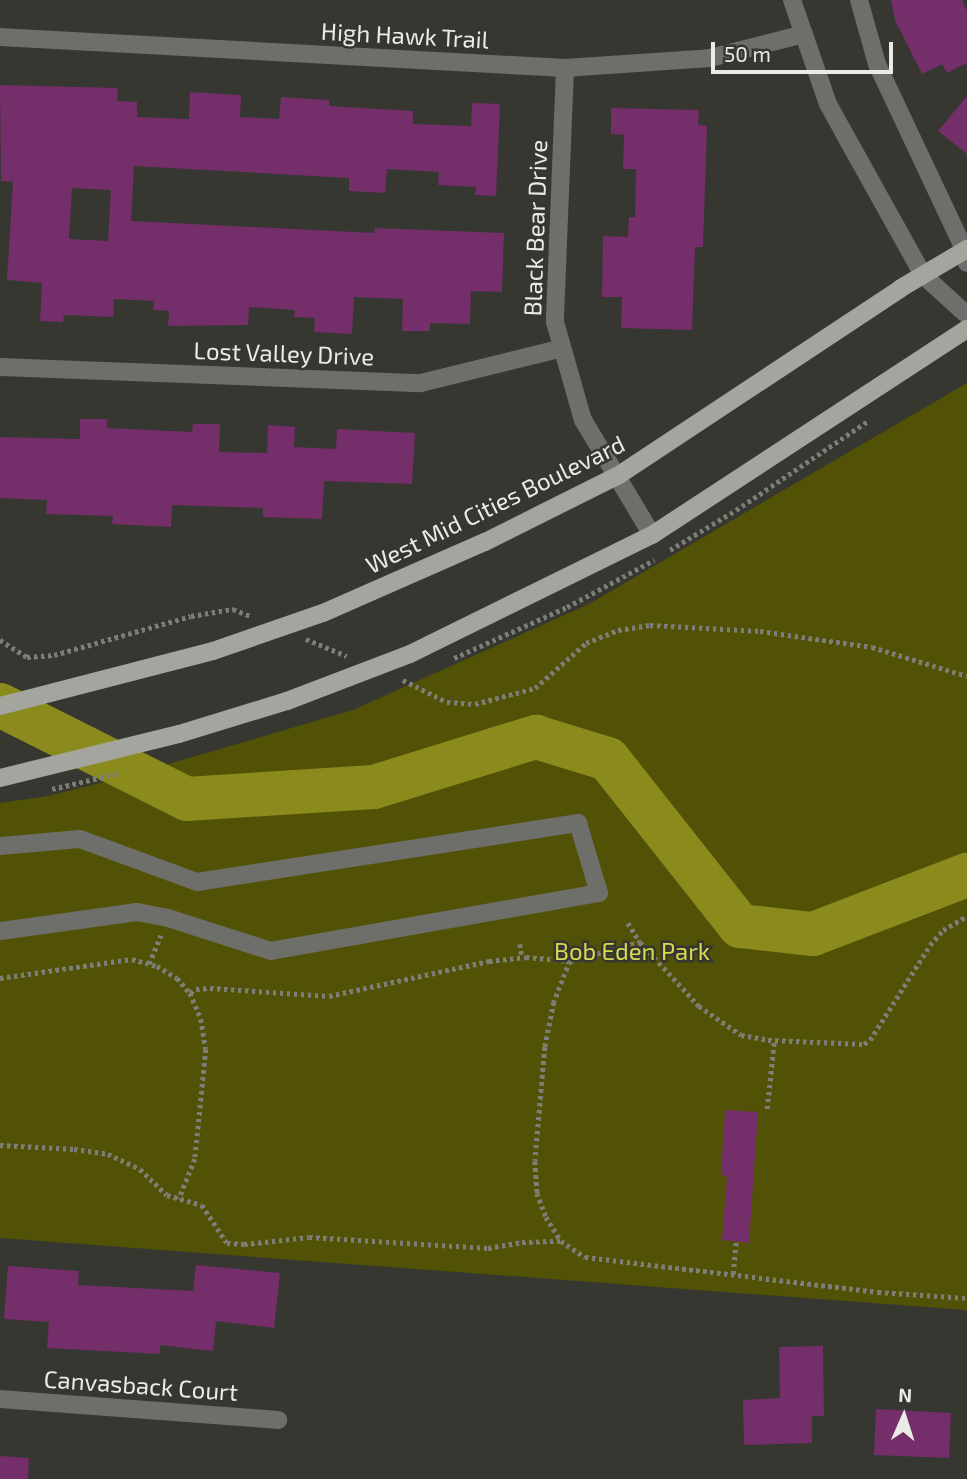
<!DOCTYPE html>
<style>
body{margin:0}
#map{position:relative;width:967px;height:1479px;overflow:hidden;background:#363730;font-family:"Exo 2",sans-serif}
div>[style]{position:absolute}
.green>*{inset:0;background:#525206}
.river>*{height:44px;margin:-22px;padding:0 22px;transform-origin:22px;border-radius:22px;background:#8b8b1d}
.building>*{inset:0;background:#742e6a}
.path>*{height:4.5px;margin-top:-2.25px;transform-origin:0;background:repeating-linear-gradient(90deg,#7d7e77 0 3.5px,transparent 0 7px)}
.minor>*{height:18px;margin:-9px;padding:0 9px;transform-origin:9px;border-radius:9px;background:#6e6e6a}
.major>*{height:18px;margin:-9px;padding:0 9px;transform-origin:9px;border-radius:9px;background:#a4a59e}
span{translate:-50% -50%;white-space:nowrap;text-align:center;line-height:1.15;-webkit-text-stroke:5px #363730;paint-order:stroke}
.street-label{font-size:24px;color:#eaebe6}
.park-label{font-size:24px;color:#d8da52}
.north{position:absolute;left:869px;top:1381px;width:70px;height:70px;-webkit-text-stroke:5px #363730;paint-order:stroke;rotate:3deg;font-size:19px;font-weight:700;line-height:28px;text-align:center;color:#eaebe6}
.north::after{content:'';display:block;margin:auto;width:24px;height:32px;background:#eaebe6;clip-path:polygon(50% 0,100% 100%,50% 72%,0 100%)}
.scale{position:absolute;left:711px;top:42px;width:182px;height:32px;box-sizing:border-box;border:4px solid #eaebe6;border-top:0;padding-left:9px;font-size:21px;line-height:24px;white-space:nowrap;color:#eaebe6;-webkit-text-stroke:5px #363730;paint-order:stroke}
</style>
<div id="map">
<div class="green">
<div style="clip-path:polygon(967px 383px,967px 1310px,0 1238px,0 803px,48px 796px,124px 777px,353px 710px,589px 604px)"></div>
</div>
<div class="river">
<div style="left:0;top:705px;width:209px;rotate:26.7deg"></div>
<div style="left:187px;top:799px;width:187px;rotate:-3.7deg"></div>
<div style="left:374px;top:787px;width:170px;rotate:-17.2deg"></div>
<div style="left:536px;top:737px;width:75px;rotate:17deg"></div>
<div style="left:608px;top:759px;width:213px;rotate:51.7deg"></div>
<div style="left:740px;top:926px;width:73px;rotate:6.3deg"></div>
<div style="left:813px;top:934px;width:165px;rotate:-21deg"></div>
</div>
<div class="building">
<div style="clip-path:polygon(891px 0,962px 0,967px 11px,967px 63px,947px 73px,942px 64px,922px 74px,895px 20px)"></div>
<div style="clip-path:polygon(evenodd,0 85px,118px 88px,117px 101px,137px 102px,137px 117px,189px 119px,190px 92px,241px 95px,240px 117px,279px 119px,281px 97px,329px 100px,329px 106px,413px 111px,413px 124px,471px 126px,472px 103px,500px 104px,496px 196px,475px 195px,476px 187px,438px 185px,439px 172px,387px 169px,385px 193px,349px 191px,349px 178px,134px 166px,131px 221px,374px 233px,375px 228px,504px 233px,502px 292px,471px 291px,470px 324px,430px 323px,430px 331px,402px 331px,403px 299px,354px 297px,352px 334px,314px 332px,315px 318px,294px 317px,295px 310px,249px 307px,248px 325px,168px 326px,169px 311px,153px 310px,154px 301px,114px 299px,113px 317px,64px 315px,63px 322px,40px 321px,42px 283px,7px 280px,13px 182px,1px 181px,0 85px,72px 188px,111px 190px,108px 241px,69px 239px,72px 188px)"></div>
<div style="clip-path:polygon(967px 96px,967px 154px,938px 131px)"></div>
<div style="clip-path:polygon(611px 108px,699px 110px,698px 125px,707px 126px,703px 247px,695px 247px,692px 330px,621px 328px,622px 297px,602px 297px,603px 236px,628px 237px,629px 217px,635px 217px,636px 169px,623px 169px,624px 135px,611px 134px)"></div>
<div style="clip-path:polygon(80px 419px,107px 419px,107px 428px,192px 432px,193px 424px,220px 424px,219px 452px,267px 453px,268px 425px,295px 427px,294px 447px,336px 449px,337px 429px,415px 433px,412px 484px,324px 481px,322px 519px,263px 517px,263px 508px,172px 505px,171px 527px,112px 524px,113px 516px,46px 514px,47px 500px,0 498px,0 437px,80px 439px)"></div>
<div style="clip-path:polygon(725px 1110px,758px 1112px,749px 1243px,722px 1240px,727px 1176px,721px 1175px)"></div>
<div style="clip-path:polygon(196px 1265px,280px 1273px,274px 1328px,216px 1321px,213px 1351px,160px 1345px,160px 1354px,47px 1348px,49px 1322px,4px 1319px,8px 1266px,79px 1271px,78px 1285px,193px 1291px)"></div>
<div style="clip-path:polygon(823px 1346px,824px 1416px,812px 1416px,812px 1443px,744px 1445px,743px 1400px,780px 1398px,779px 1347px)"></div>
<div style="clip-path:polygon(876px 1409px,951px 1413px,949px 1458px,874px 1455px)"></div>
<div style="clip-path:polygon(0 1456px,29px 1458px,28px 1479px,0 1479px)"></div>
</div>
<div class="path">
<div style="left:670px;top:550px;width:77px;rotate:-31.2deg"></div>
<div style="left:736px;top:510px;width:159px;rotate:-34deg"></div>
<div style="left:306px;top:639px;width:44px;rotate:22.5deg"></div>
<div style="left:0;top:640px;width:32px;rotate:32deg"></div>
<div style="left:27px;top:657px;width:27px;rotate:-4deg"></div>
<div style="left:54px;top:655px;width:142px;rotate:-15.9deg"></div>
<div style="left:191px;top:616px;width:43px;rotate:-9.5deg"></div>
<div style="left:233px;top:609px;width:18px;rotate:22deg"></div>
<div style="left:454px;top:658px;width:124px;rotate:-24.3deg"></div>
<div style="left:567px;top:607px;width:99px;rotate:-28.4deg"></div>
<div style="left:403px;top:680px;width:49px;rotate:26.6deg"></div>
<div style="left:447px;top:702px;width:28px;rotate:4deg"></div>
<div style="left:475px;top:704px;width:62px;rotate:-14.9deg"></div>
<div style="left:535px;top:688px;width:68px;rotate:-41.4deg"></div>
<div style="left:586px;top:643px;width:35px;rotate:-22deg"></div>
<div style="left:618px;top:630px;width:32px;rotate:-9deg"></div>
<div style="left:650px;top:625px;width:110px;rotate:3.1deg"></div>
<div style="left:760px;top:631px;width:113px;rotate:8.1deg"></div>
<div style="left:872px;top:647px;width:99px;rotate:17deg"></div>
<div style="left:52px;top:789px;width:69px;rotate:-13.4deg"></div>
<div style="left:628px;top:923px;width:22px;rotate:58deg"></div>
<div style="left:520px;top:944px;width:13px;rotate:81deg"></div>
<div style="left:570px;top:961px;width:44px;rotate:111.3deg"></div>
<div style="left:554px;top:1002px;width:46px;rotate:101.3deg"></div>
<div style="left:545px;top:1047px;width:114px;rotate:95deg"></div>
<div style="left:535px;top:1161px;width:32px;rotate:86deg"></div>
<div style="left:537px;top:1193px;width:26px;rotate:69deg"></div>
<div style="left:546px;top:1217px;width:28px;rotate:58deg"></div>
<div style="left:561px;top:1241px;width:29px;rotate:34deg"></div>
<div style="left:585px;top:1257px;width:295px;rotate:6.8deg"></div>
<div style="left:878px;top:1292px;width:89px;rotate:3.9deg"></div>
<div style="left:149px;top:964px;width:31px;rotate:-68deg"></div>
<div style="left:0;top:978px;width:133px;rotate:-8.2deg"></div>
<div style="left:132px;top:959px;width:26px;rotate:16deg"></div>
<div style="left:157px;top:966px;width:23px;rotate:31deg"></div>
<div style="left:177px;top:978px;width:20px;rotate:49deg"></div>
<div style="left:190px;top:993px;width:28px;rotate:67deg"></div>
<div style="left:201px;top:1019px;width:30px;rotate:81deg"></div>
<div style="left:206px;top:1049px;width:111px;rotate:95.7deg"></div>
<div style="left:195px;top:1159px;width:43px;rotate:111.8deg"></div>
<div style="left:190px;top:993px;width:7px;rotate:-34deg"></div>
<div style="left:196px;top:989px;width:14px;rotate:-4deg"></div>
<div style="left:210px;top:988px;width:119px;rotate:3.8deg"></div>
<div style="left:329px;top:996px;width:164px;rotate:-12.3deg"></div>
<div style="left:489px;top:961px;width:37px;rotate:-6deg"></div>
<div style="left:526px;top:957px;width:44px;rotate:5.2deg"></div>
<div style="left:570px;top:961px;width:73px;rotate:-15.2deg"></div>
<div style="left:640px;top:942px;width:87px;rotate:47.3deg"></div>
<div style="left:699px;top:1006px;width:51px;rotate:34.6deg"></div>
<div style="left:741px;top:1035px;width:27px;rotate:10deg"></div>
<div style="left:768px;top:1040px;width:96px;rotate:2.4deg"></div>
<div style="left:864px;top:1044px;width:7px;rotate:-34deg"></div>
<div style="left:870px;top:1040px;width:112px;rotate:-57.7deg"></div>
<div style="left:930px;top:945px;width:20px;rotate:-49deg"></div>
<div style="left:943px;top:930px;width:28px;rotate:-30deg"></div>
<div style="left:767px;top:1109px;width:68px;rotate:-84.1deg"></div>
<div style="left:0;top:1145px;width:74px;rotate:3.1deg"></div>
<div style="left:74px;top:1149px;width:34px;rotate:8deg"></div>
<div style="left:108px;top:1154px;width:35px;rotate:25deg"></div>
<div style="left:140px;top:1169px;width:37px;rotate:44deg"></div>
<div style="left:167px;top:1195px;width:36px;rotate:16deg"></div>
<div style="left:202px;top:1205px;width:45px;rotate:56.7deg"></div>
<div style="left:227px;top:1243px;width:17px;rotate:3deg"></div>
<div style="left:244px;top:1244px;width:65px;rotate:-6.1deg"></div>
<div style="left:309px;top:1237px;width:179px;rotate:3.5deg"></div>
<div style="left:488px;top:1248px;width:35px;rotate:-10deg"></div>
<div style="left:522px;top:1242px;width:38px;rotate:-2deg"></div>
<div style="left:733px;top:1274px;width:33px;rotate:-85deg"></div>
</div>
<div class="minor">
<div style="left:792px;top:0;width:110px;rotate:70.9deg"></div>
<div style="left:828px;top:104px;width:33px;rotate:61deg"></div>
<div style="left:844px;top:133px;width:162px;rotate:60.9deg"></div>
<div style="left:923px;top:275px;width:59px;rotate:42.3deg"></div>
<div style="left:859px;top:0;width:66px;rotate:74.3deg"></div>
<div style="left:877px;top:64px;width:207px;rotate:64.8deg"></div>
<div style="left:965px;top:251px;width:12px;rotate:81deg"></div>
<div style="left:0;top:37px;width:566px;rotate:3.14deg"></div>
<div style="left:565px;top:68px;width:145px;rotate:-3.9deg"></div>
<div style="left:710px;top:58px;width:97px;rotate:-14.3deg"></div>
<div style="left:565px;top:68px;width:254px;rotate:92.3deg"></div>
<div style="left:555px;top:322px;width:102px;rotate:74.1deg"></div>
<div style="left:583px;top:420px;width:134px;rotate:59deg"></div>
<div style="left:0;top:367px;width:421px;rotate:2.2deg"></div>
<div style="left:421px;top:383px;width:145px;rotate:-13.9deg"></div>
<div style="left:0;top:846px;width:80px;rotate:-5deg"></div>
<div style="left:80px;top:839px;width:125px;rotate:20.2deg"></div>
<div style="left:197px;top:882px;width:386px;rotate:-8.8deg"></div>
<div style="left:578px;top:823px;width:73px;rotate:73.3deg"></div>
<div style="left:599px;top:893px;width:333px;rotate:170deg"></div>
<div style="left:271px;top:951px;width:108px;rotate:-162.2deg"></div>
<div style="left:168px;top:918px;width:32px;rotate:-169deg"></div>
<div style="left:137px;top:912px;width:138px;rotate:172.1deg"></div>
<div style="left:0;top:1399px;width:279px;rotate:4.3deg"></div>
</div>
<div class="major">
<div style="left:0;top:706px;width:220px;rotate:-14.5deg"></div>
<div style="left:213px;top:651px;width:116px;rotate:-19.1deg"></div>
<div style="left:323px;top:613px;width:177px;rotate:-23.7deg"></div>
<div style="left:485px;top:542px;width:150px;rotate:-26.6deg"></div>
<div style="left:619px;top:475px;width:338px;rotate:-33.5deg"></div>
<div style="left:901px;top:288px;width:77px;rotate:-30.6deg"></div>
<div style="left:0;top:778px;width:184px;rotate:-13.8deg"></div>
<div style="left:179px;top:734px;width:113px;rotate:-17deg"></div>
<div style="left:287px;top:701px;width:132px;rotate:-20.9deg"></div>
<div style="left:410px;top:654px;width:270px;rotate:-26.2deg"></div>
<div style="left:652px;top:535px;width:376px;rotate:-33.2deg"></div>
</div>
<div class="street-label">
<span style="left:405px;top:35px;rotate:3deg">High Hawk Trail</span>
<span style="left:535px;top:228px;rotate:-88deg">Black Bear Drive</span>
<span style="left:284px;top:353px;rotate:2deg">Lost Valley Drive</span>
<span style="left:495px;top:504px;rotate:-26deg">West Mid Cities Boulevard</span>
<span style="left:141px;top:1385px;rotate:4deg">Canvasback Court</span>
</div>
<div class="park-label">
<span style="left:632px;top:951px">Bob Eden Park</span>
</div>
<div class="north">N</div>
<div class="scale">50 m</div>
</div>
